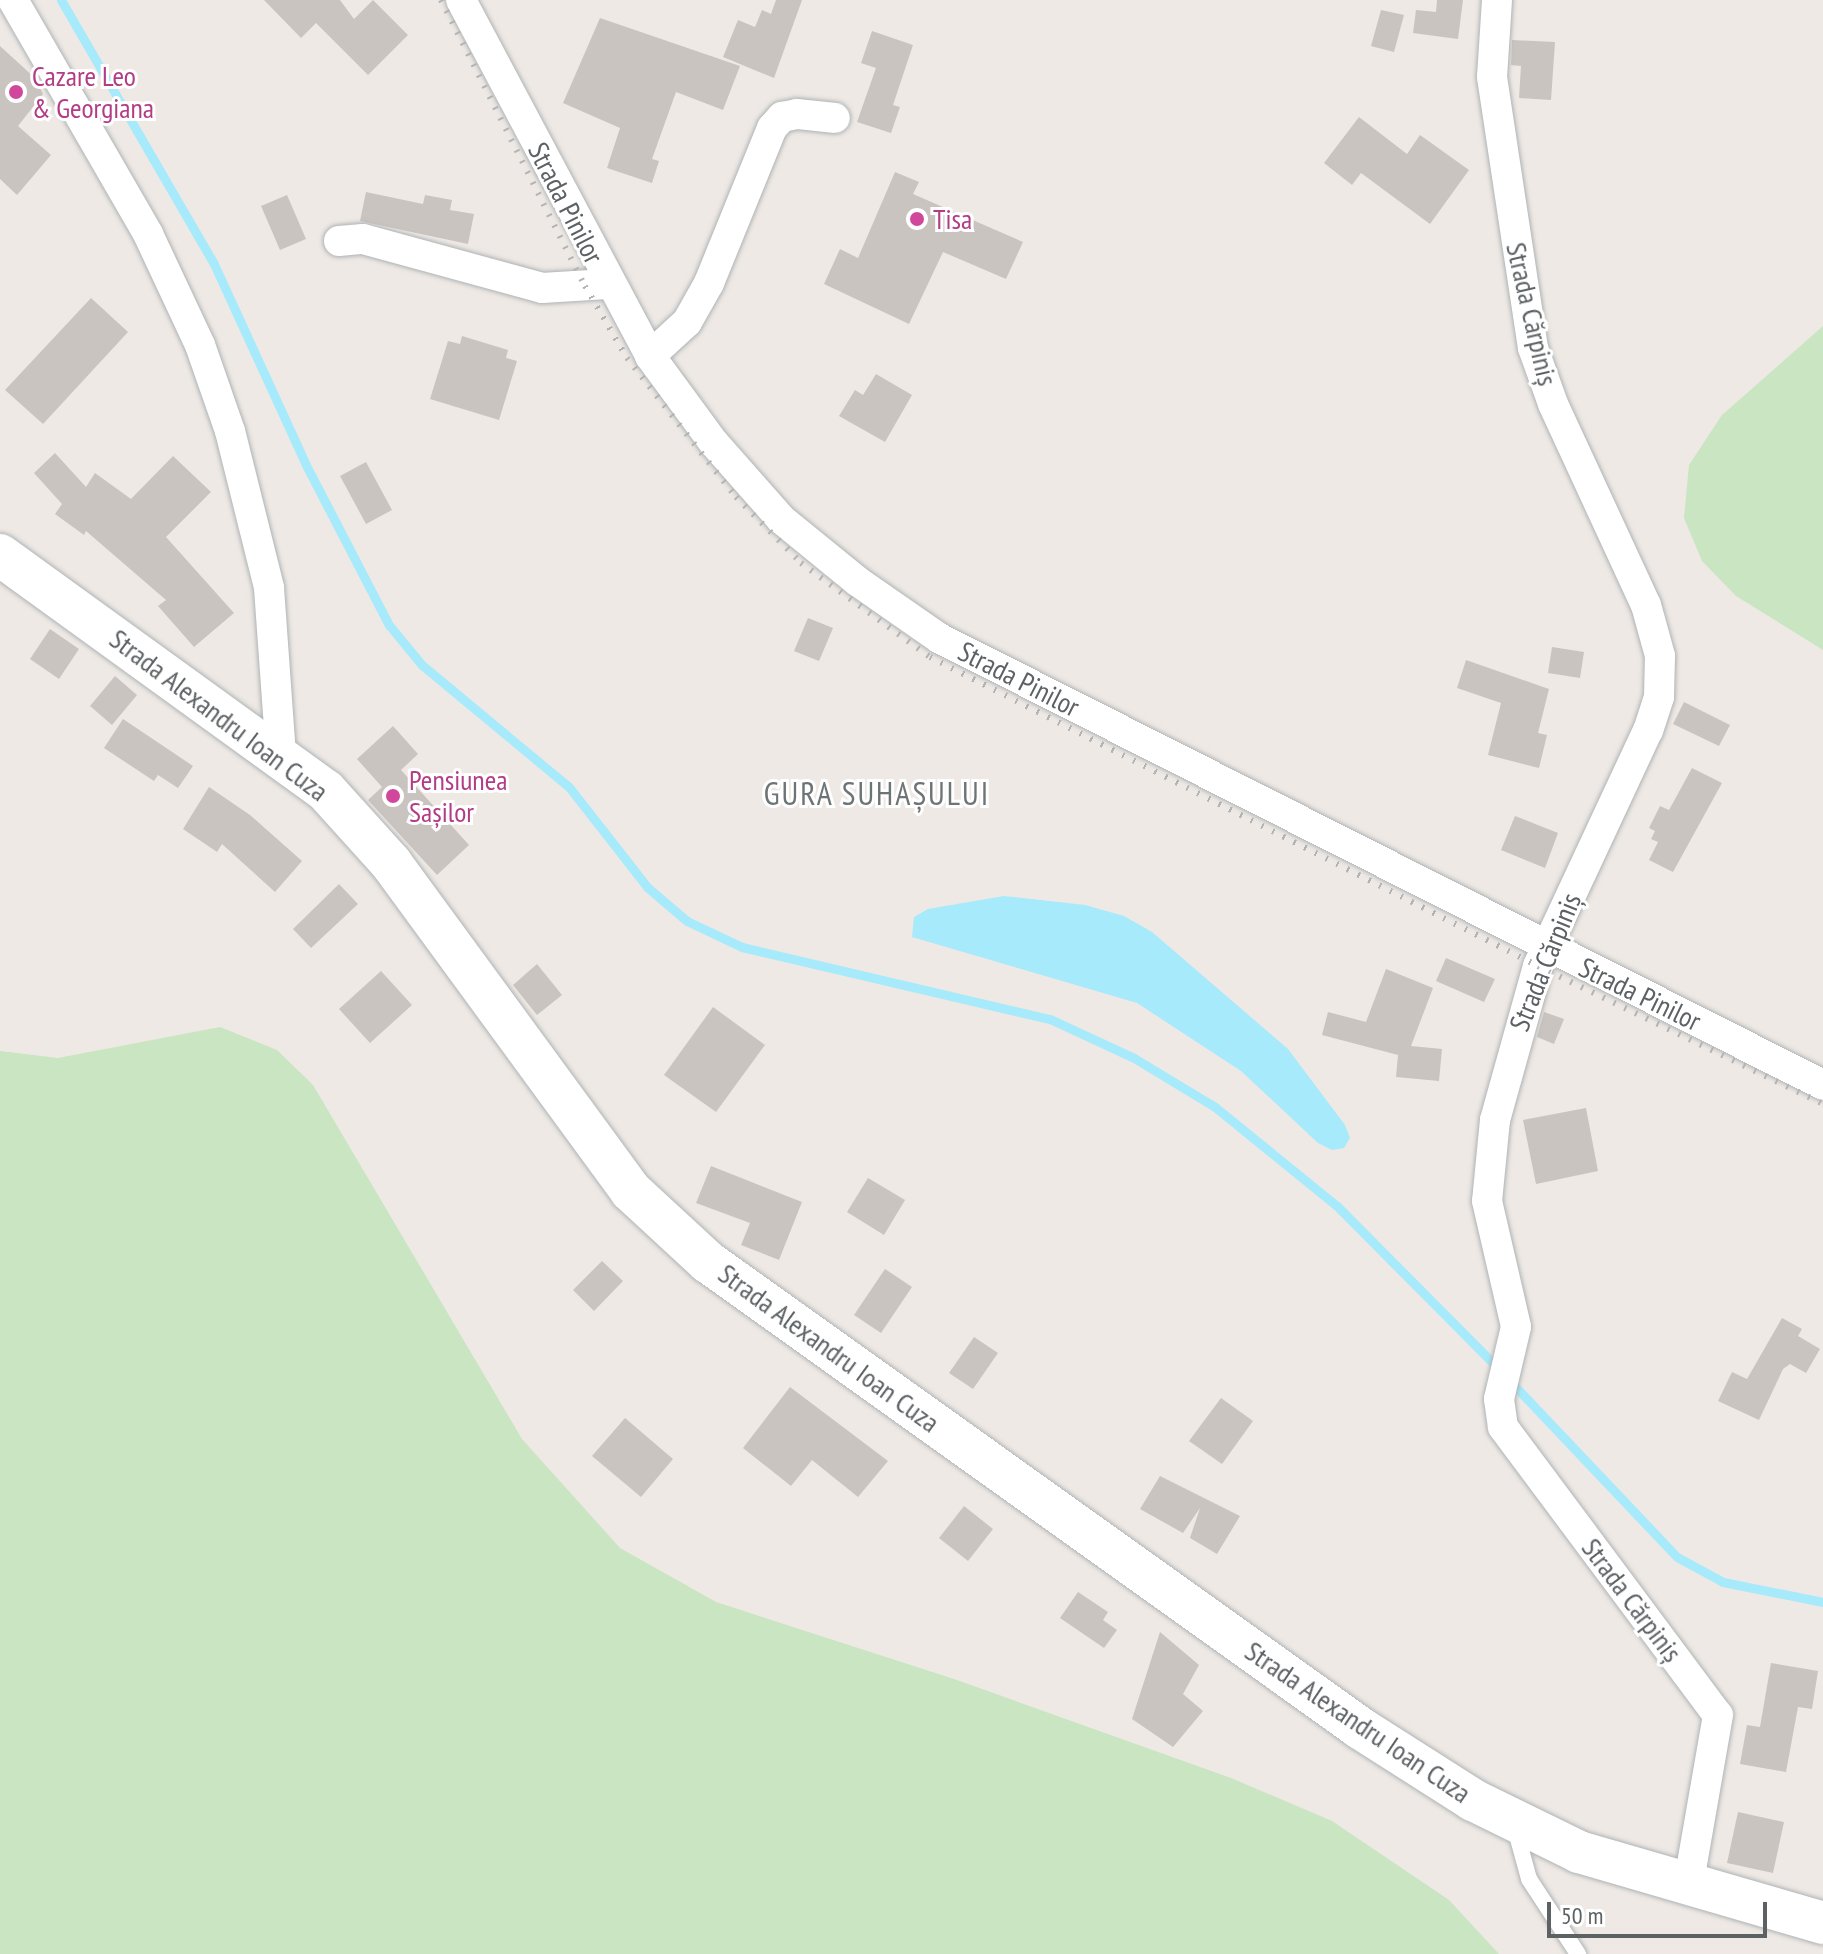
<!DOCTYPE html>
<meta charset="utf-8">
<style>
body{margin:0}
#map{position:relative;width:1823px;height:1954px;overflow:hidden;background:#eee9e4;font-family:"PT Sans Narrow",sans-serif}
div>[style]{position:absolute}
.green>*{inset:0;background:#c9e5c1}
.water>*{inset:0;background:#a6eafc}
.stream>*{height:9px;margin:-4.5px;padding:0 4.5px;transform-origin:4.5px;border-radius:4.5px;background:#a6eafc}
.building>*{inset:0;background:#c9c4c0}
.roads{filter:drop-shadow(0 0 2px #afb3b6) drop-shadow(0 0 2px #afb3b6)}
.service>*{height:16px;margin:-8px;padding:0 8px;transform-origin:8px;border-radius:8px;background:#fff}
.minor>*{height:30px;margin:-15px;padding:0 15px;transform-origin:15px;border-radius:15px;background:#fff}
.secondary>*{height:42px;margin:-21px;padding:0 21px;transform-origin:21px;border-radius:21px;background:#fff}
.rail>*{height:6px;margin-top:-3px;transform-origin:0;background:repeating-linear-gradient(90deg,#b2b3b4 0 2px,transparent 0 12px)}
.dots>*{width:22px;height:22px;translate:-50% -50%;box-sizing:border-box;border:4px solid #fff;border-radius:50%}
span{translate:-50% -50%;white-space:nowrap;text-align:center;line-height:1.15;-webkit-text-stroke:6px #fff;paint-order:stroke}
.hotel-label{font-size:28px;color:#b23c85}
.left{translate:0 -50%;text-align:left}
.street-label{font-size:28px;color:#5c6164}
.quarter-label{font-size:32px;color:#6d7476;letter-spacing:2px}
.scale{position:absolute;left:1547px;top:1902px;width:220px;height:36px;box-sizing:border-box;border:4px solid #5c6164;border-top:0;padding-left:10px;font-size:24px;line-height:28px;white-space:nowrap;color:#5c6164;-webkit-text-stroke:6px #fff;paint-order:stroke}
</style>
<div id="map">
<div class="green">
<div style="clip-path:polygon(1823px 326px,1823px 650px,1736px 596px,1702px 561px,1684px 518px,1689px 465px,1722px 415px)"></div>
<div style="clip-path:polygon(220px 1027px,277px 1050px,313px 1085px,522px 1439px,620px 1548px,716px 1602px,954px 1679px,1231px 1778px,1332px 1821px,1449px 1900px,1499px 1954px,0 1954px,0 1051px,58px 1058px)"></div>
</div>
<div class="water">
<div style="clip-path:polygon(1004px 896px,1085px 905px,1124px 916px,1152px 932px,1288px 1049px,1345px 1125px,1350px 1138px,1344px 1148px,1332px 1150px,1318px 1143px,1241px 1071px,1137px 1003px,912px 937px,914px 917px,928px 909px)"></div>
</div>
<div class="stream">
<div style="left:61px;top:0;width:305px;rotate:59.9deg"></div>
<div style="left:214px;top:264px;width:221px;rotate:65.4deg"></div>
<div style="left:306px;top:465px;width:180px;rotate:62.6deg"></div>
<div style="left:389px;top:625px;width:52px;rotate:50.5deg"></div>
<div style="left:422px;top:665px;width:191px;rotate:39.7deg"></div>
<div style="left:569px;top:787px;width:127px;rotate:52deg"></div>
<div style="left:647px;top:887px;width:52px;rotate:40.4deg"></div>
<div style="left:687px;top:921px;width:61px;rotate:25.3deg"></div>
<div style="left:742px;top:947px;width:316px;rotate:13.2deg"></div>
<div style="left:1050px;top:1019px;width:93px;rotate:24.9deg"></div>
<div style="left:1134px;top:1058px;width:95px;rotate:31.2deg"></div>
<div style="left:1215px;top:1107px;width:157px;rotate:39.1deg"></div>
<div style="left:1337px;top:1206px;width:230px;rotate:45.2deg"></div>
<div style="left:1509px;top:1380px;width:244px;rotate:46.5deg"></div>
<div style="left:1677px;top:1557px;width:52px;rotate:28.5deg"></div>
<div style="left:1723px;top:1582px;width:102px;rotate:11.3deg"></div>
</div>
<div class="building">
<div style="clip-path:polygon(264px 0,340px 0,354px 19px,373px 0,408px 35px,368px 75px,316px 23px,301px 38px)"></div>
<div style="clip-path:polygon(776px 0,802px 0,774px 78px,723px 57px,738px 20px,755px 27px,762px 10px,771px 14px)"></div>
<div style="clip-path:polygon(1437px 0,1463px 0,1458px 39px,1413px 33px,1416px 10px,1436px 12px)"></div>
<div style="clip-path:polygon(1381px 10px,1404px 15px,1394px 52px,1371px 46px)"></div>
<div style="clip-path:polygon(600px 18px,740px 66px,723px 110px,676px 92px,652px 159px,659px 161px,652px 183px,607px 168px,620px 128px,563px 103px)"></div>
<div style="clip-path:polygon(872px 31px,913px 45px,893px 105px,900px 107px,891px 133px,857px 122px,876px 68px,861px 63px)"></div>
<div style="clip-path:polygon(1512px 40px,1555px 42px,1551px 100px,1519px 98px,1521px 66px,1511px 65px)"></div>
<div style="clip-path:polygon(0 46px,35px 78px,43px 94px,18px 126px,51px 155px,17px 195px,0 179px)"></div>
<div style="clip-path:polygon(1359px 117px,1407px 154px,1420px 135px,1469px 170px,1430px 224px,1361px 173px,1352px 185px,1324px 163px)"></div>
<div style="clip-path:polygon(895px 172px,919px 182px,913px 194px,1023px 242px,1006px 279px,943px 252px,909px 324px,824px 284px,840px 249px,858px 258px)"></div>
<div style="clip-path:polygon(366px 192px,423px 204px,425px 195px,452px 200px,450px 210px,474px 214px,468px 244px,360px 221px)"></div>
<div style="clip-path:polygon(287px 195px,306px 239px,280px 250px,261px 206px)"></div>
<div style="clip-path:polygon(91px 298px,128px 332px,43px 424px,5px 390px)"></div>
<div style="clip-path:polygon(462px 336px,508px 350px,506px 358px,517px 361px,499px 420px,430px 399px,448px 341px,460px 344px)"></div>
<div style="clip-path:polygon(876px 374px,912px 395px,885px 442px,839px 416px,855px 390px,863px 395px)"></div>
<div style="clip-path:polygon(55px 453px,86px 487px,95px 473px,131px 499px,173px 456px,211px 492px,166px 537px,234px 613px,194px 647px,158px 606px,166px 600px,86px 531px,84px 535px,55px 514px,62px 504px,34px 473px)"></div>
<div style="clip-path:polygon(366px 462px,392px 510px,366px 524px,340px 476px)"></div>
<div style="clip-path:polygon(808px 618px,833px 628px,819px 661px,794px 651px)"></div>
<div style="clip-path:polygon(50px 629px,79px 649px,59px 679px,30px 659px)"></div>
<div style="clip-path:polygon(1552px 647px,1584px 652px,1580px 678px,1548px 673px)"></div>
<div style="clip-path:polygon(1466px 660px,1549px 689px,1538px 733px,1547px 735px,1539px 768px,1488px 755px,1501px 703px,1457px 688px)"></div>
<div style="clip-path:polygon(115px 676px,137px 695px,112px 725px,90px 706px)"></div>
<div style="clip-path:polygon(1684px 702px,1730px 725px,1719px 746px,1673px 724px)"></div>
<div style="clip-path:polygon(123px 719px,193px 766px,178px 788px,158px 775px,154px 781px,104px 748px)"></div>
<div style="clip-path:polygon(393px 726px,418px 754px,401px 770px,469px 845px,437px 875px,368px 800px,382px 787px,357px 759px)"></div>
<div style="clip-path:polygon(1692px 768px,1722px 783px,1673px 872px,1649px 860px,1658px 842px,1651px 839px,1655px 831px,1649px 828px,1660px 806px,1669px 810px)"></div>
<div style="clip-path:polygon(209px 787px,250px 815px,302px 861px,275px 892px,222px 844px,217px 852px,183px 829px)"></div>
<div style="clip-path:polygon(1515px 816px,1558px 833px,1545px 868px,1501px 850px)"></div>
<div style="clip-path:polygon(339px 884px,358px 904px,311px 948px,293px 929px)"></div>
<div style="clip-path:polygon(1446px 958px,1495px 979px,1484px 1002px,1436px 981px)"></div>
<div style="clip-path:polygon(537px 964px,562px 995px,537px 1015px,513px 985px)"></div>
<div style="clip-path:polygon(1386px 969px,1433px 988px,1411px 1046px,1442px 1049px,1439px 1081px,1396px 1077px,1398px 1055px,1322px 1035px,1328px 1012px,1366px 1022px)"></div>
<div style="clip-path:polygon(381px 971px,412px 1005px,370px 1043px,339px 1009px)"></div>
<div style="clip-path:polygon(713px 1007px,765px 1045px,716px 1112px,664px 1075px)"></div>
<div style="clip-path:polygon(1544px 1012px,1564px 1019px,1554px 1044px,1537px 1037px)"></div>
<div style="clip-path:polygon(1586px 1108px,1598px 1171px,1536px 1184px,1523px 1120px)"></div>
<div style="clip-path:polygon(711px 1166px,802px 1202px,779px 1260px,741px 1245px,750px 1223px,696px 1203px)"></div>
<div style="clip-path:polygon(868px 1178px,905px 1200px,884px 1235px,847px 1212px)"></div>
<div style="clip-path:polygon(602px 1261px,623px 1281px,594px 1311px,573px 1290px)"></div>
<div style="clip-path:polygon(885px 1269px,912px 1287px,881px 1333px,854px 1315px)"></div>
<div style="clip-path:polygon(1782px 1318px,1802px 1329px,1798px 1336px,1820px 1349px,1806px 1373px,1790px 1364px,1783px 1369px,1759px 1420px,1718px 1401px,1732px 1372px,1747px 1379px)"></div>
<div style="clip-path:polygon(974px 1337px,998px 1353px,973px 1389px,949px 1373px)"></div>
<div style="clip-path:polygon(790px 1387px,888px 1461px,858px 1497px,812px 1460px,791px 1486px,743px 1448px)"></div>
<div style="clip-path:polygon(1221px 1398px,1253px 1421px,1222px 1464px,1189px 1441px)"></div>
<div style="clip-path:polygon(625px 1418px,673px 1459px,641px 1497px,592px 1456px)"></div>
<div style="clip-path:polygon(1160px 1476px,1240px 1516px,1217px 1554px,1190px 1538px,1200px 1508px,1183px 1533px,1140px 1509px)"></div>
<div style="clip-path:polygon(964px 1506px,993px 1529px,968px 1561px,939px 1538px)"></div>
<div style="clip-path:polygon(1078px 1592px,1108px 1612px,1103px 1620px,1117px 1630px,1104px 1648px,1060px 1618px)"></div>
<div style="clip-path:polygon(1160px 1632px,1199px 1665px,1183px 1694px,1203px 1711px,1173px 1747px,1132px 1719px)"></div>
<div style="clip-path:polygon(1771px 1663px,1818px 1671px,1812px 1709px,1798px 1707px,1786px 1772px,1740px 1764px,1747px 1725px,1760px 1727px)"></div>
<div style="clip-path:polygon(1738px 1812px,1784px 1822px,1773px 1873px,1727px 1863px)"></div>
</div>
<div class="roads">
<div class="service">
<div style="left:1515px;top:1828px;width:53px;rotate:74.6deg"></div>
<div style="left:1529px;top:1879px;width:90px;rotate:56.8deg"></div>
</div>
<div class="minor">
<div style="left:13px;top:0;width:270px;rotate:60deg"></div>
<div style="left:148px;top:234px;width:123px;rotate:64.9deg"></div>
<div style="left:200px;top:345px;width:91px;rotate:70.8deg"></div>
<div style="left:230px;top:431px;width:162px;rotate:76deg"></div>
<div style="left:269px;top:588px;width:166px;rotate:85.9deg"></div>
<div style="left:461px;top:0;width:403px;rotate:62deg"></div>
<div style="left:650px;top:356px;width:108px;rotate:53.7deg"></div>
<div style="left:714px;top:443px;width:101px;rotate:48.6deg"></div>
<div style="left:781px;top:519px;width:98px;rotate:39.2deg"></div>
<div style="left:857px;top:581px;width:100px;rotate:34.8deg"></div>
<div style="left:939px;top:638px;width:991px;rotate:26.82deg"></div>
<div style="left:1497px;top:0;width:77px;rotate:93.7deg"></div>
<div style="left:1492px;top:77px;width:274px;rotate:81.4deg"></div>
<div style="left:1533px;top:348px;width:59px;rotate:70.3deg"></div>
<div style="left:1553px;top:404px;width:221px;rotate:65.2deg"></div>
<div style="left:1646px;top:605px;width:53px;rotate:74.6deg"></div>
<div style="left:1660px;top:656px;width:41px;rotate:91.4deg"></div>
<div style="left:1659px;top:697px;width:35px;rotate:108deg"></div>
<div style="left:1648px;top:730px;width:260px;rotate:115deg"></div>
<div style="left:1538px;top:966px;width:160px;rotate:105.6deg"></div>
<div style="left:1495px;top:1120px;width:81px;rotate:95.6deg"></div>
<div style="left:1487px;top:1201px;width:129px;rotate:77deg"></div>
<div style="left:1516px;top:1327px;width:74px;rotate:103.3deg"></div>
<div style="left:1499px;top:1399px;width:28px;rotate:82deg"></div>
<div style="left:1503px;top:1427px;width:359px;rotate:53.3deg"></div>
<div style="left:1718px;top:1715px;width:175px;rotate:99.9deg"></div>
<div style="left:339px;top:241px;width:24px;rotate:-5deg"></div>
<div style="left:363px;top:239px;width:186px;rotate:15.3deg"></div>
<div style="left:542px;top:288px;width:65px;rotate:-3.5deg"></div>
<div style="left:650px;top:356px;width:50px;rotate:-42.6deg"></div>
<div style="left:687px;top:322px;width:45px;rotate:-60.6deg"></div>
<div style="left:709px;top:283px;width:167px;rotate:-67.9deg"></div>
<div style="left:772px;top:128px;width:15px;rotate:-48deg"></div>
<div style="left:782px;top:117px;width:15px;rotate:-11deg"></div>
<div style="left:797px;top:114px;width:38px;rotate:6deg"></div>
</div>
<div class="secondary">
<div style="left:0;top:555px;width:402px;rotate:35.9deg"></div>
<div style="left:326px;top:791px;width:97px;rotate:47.9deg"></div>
<div style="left:391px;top:863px;width:406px;rotate:53.8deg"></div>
<div style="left:631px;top:1191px;width:105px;rotate:42.7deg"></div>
<div style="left:708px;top:1262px;width:801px;rotate:35.55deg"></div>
<div style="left:1360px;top:1728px;width:134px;rotate:32.5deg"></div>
<div style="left:1473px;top:1800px;width:118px;rotate:26.1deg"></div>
<div style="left:1579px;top:1852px;width:254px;rotate:16.2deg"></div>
</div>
</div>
<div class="rail">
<div style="left:441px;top:0;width:320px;rotate:63.3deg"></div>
<div style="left:585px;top:286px;width:83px;rotate:59.7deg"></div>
<div style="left:627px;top:358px;width:177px;rotate:51.9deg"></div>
<div style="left:736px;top:497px;width:93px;rotate:45.4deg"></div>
<div style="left:801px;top:563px;width:160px;rotate:36.1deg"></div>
<div style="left:930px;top:657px;width:682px;rotate:26.94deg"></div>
<div style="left:1538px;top:966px;width:317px;rotate:25.8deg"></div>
</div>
<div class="dots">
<div style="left:16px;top:92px;background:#d1479c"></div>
<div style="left:917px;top:219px;background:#d1479c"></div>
<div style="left:393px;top:796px;background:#d1479c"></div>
</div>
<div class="hotel-label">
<span class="left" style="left:32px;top:92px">Cazare Leo<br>&amp; Georgiana</span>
<span class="left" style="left:933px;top:219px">Tisa</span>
<span class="left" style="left:409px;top:796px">Pensiunea<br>Sașilor</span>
</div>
<div class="street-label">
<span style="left:566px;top:203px;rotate:63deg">Strada Pinilor</span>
<span style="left:1532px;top:314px;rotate:77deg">Strada Cărpiniș</span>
<span style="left:1019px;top:679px;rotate:27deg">Strada Pinilor</span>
<span style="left:219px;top:715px;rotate:37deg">Strada Alexandru Ioan Cuza</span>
<span style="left:1545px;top:962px;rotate:-68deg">Strada Cărpiniș</span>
<span style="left:1640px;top:994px;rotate:26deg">Strada Pinilor</span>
<span style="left:829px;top:1348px;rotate:36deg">Strada Alexandru Ioan Cuza</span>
<span style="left:1632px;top:1600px;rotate:53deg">Strada Cărpiniș</span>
<span style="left:1358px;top:1722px;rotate:34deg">Strada Alexandru Ioan Cuza</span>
</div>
<div class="quarter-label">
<span style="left:877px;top:793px">GURA SUHAȘULUI</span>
</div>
<div class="scale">50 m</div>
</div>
